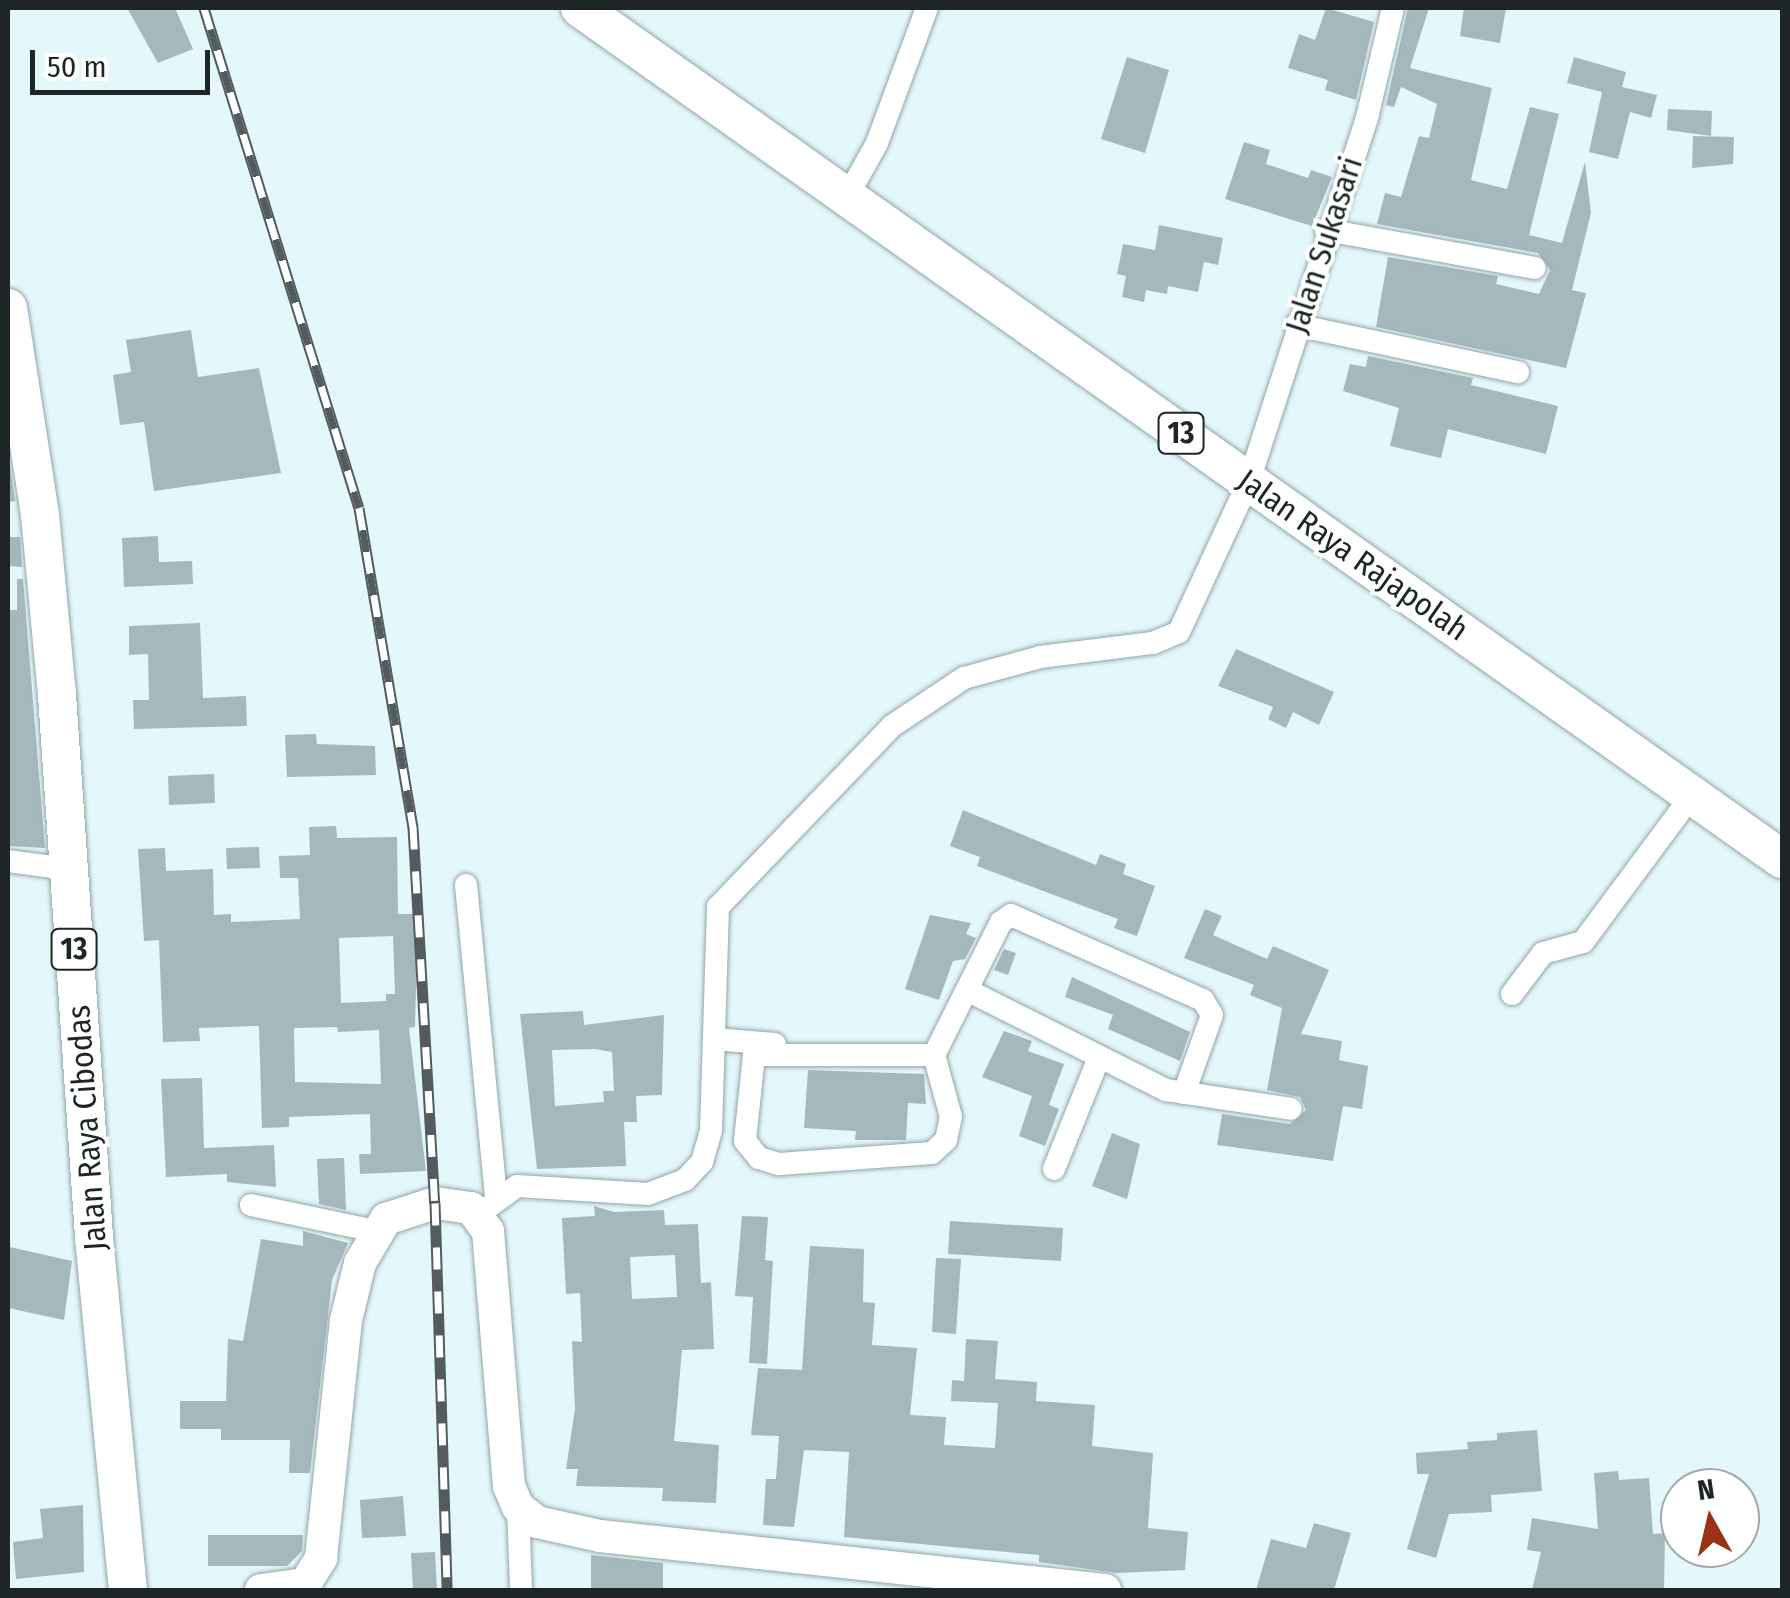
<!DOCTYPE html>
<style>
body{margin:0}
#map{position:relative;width:1790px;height:1598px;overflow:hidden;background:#e4f8fc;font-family:"Fira Sans Condensed",sans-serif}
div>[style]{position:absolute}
.building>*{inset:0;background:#a5b8bc}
.roads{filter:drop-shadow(0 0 2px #92a5a8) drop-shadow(0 0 2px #92a5a8)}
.minor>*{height:22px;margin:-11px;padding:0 11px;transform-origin:11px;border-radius:11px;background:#fff}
.secondary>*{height:32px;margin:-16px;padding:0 16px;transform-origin:16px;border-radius:16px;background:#fff}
.trunk>*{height:38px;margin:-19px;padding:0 19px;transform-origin:19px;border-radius:19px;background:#fff}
.rail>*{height:11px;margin-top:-5.5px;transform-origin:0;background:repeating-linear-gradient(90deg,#fff 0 22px,#525c5e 0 44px);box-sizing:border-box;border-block:2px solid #525c5e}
span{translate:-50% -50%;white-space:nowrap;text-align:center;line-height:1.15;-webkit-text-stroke:8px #fff;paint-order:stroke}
.shield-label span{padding:2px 8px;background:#fff;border:2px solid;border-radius:8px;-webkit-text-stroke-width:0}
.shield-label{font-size:30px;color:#1e2526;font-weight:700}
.street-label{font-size:32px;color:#1e2526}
.frame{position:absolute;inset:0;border:10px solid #1e2526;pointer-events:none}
.north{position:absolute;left:1660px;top:1468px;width:100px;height:100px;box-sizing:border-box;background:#fff;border:2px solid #a5a8a8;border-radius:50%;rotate:352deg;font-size:28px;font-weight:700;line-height:40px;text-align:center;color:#1e2526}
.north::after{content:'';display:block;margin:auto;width:35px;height:45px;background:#993115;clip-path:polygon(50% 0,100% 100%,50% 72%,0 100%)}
.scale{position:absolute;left:30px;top:50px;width:180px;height:45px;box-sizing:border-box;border:5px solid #1e2526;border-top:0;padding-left:12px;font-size:30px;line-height:35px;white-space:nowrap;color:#1e2526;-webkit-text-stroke:8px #fff;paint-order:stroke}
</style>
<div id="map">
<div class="building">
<div style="clip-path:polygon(127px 8px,175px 8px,193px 49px,158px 63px)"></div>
<div style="clip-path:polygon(1326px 8px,1374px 22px,1356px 100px,1325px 90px,1328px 80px,1288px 68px,1299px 34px,1315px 40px)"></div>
<div style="clip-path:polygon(1408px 8px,1429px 8px,1410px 68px,1492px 88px,1471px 180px,1507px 189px,1530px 107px,1559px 114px,1529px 235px,1562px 243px,1585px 162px,1591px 213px,1572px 290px,1586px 293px,1566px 368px,1376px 327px,1388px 257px,1498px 276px,1496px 284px,1539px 294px,1550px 270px,1538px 253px,1377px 224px,1385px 193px,1401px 197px,1419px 136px,1429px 138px,1437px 104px,1401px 87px,1394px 107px,1386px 105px)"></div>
<div style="clip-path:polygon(1464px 8px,1506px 8px,1500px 43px,1460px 36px)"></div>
<div style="clip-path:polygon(1127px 57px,1169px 70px,1145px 153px,1101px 139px)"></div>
<div style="clip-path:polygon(1574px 57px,1626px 72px,1622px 87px,1657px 95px,1651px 118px,1630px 112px,1618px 159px,1589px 152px,1602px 92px,1567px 83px)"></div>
<div style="clip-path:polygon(1668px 109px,1712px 111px,1711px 136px,1667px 130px)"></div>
<div style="clip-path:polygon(1693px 136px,1734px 137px,1733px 164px,1692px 168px)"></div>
<div style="clip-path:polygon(1244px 142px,1270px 150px,1266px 164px,1308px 178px,1311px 170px,1332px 177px,1312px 226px,1225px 199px)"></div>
<div style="clip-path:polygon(1159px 225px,1223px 238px,1218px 265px,1204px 262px,1198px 292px,1168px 286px,1167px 294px,1146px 290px,1144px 302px,1122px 297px,1126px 276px,1117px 274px,1123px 244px,1155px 250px)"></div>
<div style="clip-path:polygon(191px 330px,198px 377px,259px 368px,281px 473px,154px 491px,144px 422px,120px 425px,113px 375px,131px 372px,126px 340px)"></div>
<div style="clip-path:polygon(1368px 356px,1473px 378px,1471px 385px,1558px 406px,1546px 454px,1448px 429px,1441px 458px,1390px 446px,1399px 408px,1343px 391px,1350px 364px,1366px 367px)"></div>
<div style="clip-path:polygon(8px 452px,15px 501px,8px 502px)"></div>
<div style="clip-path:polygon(158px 536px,159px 562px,192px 561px,193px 584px,124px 587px,122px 538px)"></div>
<div style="clip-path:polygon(8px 537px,20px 537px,22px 567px,8px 566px)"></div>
<div style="clip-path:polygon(17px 579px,23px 579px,45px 848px,8px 846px,8px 610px,17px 610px)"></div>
<div style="clip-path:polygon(200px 623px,203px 698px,246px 696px,247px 726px,134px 729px,133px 700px,149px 700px,148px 654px,129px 655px,129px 626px)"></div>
<div style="clip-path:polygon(1236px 649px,1334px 692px,1319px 725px,1293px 712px,1286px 728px,1268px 719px,1273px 707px,1218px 686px)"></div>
<div style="clip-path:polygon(316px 734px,317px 744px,375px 746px,376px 775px,287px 777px,285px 735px)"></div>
<div style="clip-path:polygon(214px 774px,215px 803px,169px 805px,168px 776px)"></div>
<div style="clip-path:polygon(963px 810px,1096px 865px,1100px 854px,1126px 864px,1123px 874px,1155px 886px,1137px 936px,1114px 928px,1118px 919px,977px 866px,980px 857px,950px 846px)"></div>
<div style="clip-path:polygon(evenodd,336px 826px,337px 838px,397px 837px,398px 914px,418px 914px,415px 1027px,409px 1028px,426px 1171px,360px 1174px,359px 1154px,371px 1154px,370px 1114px,289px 1117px,289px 1127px,262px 1128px,259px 1026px,199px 1028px,200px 1041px,163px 1042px,159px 940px,144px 941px,138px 849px,165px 848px,166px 871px,213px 869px,214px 915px,231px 914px,231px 922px,300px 919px,298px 878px,280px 878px,279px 856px,310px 855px,309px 827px,336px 826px,393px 936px,395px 994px,386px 994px,386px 1001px,341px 1003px,339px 938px,393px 936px,336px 826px,337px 1027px,338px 1032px,379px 1030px,381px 1084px,295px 1082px,294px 1028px,337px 1027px)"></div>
<div style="clip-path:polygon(259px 847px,260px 868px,227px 869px,226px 848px)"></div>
<div style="clip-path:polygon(1205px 909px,1222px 916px,1213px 935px,1267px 959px,1273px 946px,1329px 970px,1301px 1034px,1342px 1041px,1339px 1060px,1368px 1066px,1362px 1109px,1343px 1106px,1333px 1161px,1217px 1145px,1222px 1114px,1290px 1124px,1306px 1110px,1300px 1097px,1267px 1090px,1282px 1008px,1250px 995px,1254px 985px,1184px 958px)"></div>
<div style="clip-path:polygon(930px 915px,971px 923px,966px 934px,976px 938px,965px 959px,953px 961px,939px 1000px,905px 989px)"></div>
<div style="clip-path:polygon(1004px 949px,1016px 953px,1008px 975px,994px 970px)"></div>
<div style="clip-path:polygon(1072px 977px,1190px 1032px,1180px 1061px,1108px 1029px,1113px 1015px,1065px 997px)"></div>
<div style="clip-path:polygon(evenodd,583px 1011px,584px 1025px,664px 1015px,662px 1095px,636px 1096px,637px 1122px,624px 1122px,626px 1166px,537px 1169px,520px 1014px,583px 1011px,595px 1049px,612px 1052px,614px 1091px,603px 1091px,604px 1102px,555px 1106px,552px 1050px,595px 1049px)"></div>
<div style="clip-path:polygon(1004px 1031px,1032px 1041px,1028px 1051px,1064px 1064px,1049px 1105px,1059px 1109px,1045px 1146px,1019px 1136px,1032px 1096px,982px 1077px)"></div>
<div style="clip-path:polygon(808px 1070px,924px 1074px,926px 1104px,908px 1103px,906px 1140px,855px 1140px,856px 1131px,804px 1128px)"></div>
<div style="clip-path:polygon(202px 1078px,204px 1148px,274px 1145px,276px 1187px,227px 1182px,227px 1174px,166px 1177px,161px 1079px)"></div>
<div style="clip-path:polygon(1112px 1133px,1140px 1144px,1127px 1199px,1092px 1186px)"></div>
<div style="clip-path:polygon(344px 1158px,346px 1210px,319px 1204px,317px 1159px)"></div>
<div style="clip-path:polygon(evenodd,594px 1206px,614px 1212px,664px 1210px,665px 1225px,698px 1224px,701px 1283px,711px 1282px,714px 1349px,682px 1350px,674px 1441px,719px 1445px,716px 1503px,662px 1501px,663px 1488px,576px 1486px,578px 1469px,566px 1469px,575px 1409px,572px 1341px,582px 1342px,580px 1293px,566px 1294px,562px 1218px,595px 1216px,594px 1206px,675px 1255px,677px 1297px,632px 1299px,630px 1257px,675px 1255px)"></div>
<div style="clip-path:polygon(742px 1216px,768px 1217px,765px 1260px,773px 1261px,767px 1364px,749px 1363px,753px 1297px,735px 1296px)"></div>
<div style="clip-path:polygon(950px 1221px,1063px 1228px,1061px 1261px,948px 1254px)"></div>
<div style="clip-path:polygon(303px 1231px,348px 1243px,332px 1280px,310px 1473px,289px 1473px,290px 1440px,221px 1440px,221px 1429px,180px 1429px,180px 1401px,226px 1401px,228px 1339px,243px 1341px,261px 1239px,303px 1246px)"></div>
<div style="clip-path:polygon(810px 1246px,864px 1249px,863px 1302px,875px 1303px,872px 1345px,917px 1348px,910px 1415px,946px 1417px,944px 1445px,995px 1448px,998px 1403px,951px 1401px,952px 1380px,964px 1381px,966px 1339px,998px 1341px,995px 1379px,1037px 1382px,1036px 1401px,1095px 1405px,1092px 1446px,1153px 1453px,1148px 1528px,1188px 1532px,1185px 1570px,1117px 1573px,1039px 1562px,1039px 1555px,844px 1537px,849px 1452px,804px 1450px,794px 1527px,763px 1525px,766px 1479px,776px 1479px,779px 1436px,751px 1435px,758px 1368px,802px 1370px)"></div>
<div style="clip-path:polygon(10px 1247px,72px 1261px,64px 1320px,8px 1308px)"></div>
<div style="clip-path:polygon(936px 1258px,961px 1259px,956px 1334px,932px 1332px)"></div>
<div style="clip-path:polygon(1537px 1430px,1542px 1491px,1491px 1495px,1492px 1512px,1449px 1514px,1436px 1558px,1407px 1549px,1429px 1474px,1417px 1474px,1416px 1453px,1468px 1449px,1467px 1442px,1497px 1440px,1497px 1433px)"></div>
<div style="clip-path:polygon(1618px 1471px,1619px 1480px,1649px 1478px,1653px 1534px,1665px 1533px,1664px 1590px,1532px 1590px,1541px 1552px,1527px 1550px,1532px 1518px,1598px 1529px,1594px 1473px)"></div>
<div style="clip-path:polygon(403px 1496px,406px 1536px,362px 1538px,360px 1500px)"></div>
<div style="clip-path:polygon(83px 1505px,84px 1572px,16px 1579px,13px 1542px,43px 1538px,40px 1509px)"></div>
<div style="clip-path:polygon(1314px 1523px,1351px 1533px,1334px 1590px,1256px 1590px,1271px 1539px,1306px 1548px)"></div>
<div style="clip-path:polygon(208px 1535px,303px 1535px,302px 1551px,287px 1566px,208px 1566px)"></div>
<div style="clip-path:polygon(435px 1552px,437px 1590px,413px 1590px,411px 1553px)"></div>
<div style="clip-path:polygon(591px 1555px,663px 1563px,663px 1590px,591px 1590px)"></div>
</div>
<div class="roads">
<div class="minor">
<div style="left:847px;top:197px;width:62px;rotate:-60.9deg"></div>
<div style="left:877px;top:143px;width:144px;rotate:-69.7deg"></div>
<div style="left:1326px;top:230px;width:212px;rotate:10.3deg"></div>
<div style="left:1296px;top:325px;width:227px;rotate:12deg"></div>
<div style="left:8px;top:861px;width:61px;rotate:7.6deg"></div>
<div style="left:466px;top:885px;width:313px;rotate:84.5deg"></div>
<div style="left:967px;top:990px;width:223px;rotate:26.7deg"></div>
<div style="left:1166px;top:1090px;width:126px;rotate:8.6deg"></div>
<div style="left:1512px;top:994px;width:51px;rotate:-52.9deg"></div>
<div style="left:1543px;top:953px;width:41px;rotate:-15.4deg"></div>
<div style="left:1583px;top:942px;width:183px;rotate:-53.4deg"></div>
<div style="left:714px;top:1039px;width:61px;rotate:4.7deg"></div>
<div style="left:934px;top:1055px;width:180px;rotate:180deg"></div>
<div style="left:754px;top:1055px;width:86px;rotate:96deg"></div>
<div style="left:745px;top:1141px;width:22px;rotate:51deg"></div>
<div style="left:759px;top:1158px;width:21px;rotate:17deg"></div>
<div style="left:779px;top:1164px;width:153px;rotate:-4.1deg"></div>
<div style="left:932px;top:1153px;width:19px;rotate:-43deg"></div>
<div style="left:946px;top:1140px;width:24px;rotate:-78deg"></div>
<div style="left:951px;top:1117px;width:64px;rotate:-105.3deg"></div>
<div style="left:934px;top:1055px;width:149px;rotate:-63.3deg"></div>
<div style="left:1001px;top:922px;width:12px;rotate:-35deg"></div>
<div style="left:1011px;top:915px;width:210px;rotate:23.9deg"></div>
<div style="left:1203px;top:1000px;width:17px;rotate:59deg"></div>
<div style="left:1212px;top:1015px;width:83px;rotate:109.7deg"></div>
<div style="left:1054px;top:1169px;width:118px;rotate:-68deg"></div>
<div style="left:251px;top:1205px;width:127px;rotate:11.8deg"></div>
<div style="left:479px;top:1214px;width:47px;rotate:-36.4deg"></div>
<div style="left:517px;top:1186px;width:131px;rotate:3.5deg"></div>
<div style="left:648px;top:1194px;width:40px;rotate:-21deg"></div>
<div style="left:685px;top:1180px;width:25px;rotate:-47deg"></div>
<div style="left:702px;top:1162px;width:33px;rotate:-74deg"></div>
<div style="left:711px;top:1130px;width:223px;rotate:-88.2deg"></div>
<div style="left:718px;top:907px;width:251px;rotate:-46.1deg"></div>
<div style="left:892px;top:726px;width:87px;rotate:-33.7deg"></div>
<div style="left:964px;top:678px;width:79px;rotate:-15.4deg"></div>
<div style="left:1040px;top:657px;width:114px;rotate:-7.1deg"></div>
<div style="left:1153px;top:643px;width:28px;rotate:-23deg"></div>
<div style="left:1179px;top:632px;width:166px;rotate:-65.1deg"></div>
<div style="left:1249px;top:481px;width:382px;rotate:-72deg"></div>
<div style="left:1367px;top:118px;width:113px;rotate:-76.7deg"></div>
<div style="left:518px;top:1507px;width:83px;rotate:87.9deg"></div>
</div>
<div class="secondary">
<div style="left:261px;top:1590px;width:44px;rotate:-7.8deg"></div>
<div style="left:305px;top:1584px;width:31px;rotate:-58deg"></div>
<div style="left:321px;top:1558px;width:239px;rotate:-84deg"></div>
<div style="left:346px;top:1320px;width:59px;rotate:-76.2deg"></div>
<div style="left:360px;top:1263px;width:51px;rotate:-59.4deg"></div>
<div style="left:386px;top:1219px;width:52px;rotate:-18.1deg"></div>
<div style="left:435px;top:1203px;width:36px;rotate:8deg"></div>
<div style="left:471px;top:1208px;width:29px;rotate:54deg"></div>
<div style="left:488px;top:1231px;width:256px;rotate:85.3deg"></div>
<div style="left:509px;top:1486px;width:23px;rotate:67deg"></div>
<div style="left:518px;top:1507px;width:24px;rotate:38deg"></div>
<div style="left:537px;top:1522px;width:65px;rotate:12.5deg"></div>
<div style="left:600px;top:1536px;width:508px;rotate:6.1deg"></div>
</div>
<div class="trunk">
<div style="left:580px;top:8px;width:1473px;rotate:35.3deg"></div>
<div style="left:8px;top:308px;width:209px;rotate:81.2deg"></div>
<div style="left:40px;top:515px;width:181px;rotate:84.6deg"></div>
<div style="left:57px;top:695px;width:543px;rotate:86.09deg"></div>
<div style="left:94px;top:1237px;width:355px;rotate:84.5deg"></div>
</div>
</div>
<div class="rail">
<div style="left:204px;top:8px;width:523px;rotate:72.78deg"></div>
<div style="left:359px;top:508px;width:324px;rotate:80.4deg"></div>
<div style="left:413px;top:827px;width:377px;rotate:86.7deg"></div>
<div style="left:435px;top:1203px;width:387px;rotate:88.2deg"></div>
</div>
<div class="shield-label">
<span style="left:1181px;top:433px">13</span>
<span style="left:74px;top:949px">13</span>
</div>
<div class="street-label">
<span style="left:1324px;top:245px;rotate:-72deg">Jalan Sukasari</span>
<span style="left:1353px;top:555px;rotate:35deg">Jalan Raya Rajapolah</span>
<span style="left:87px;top:1128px;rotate:-94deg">Jalan Raya Cibodas</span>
</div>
<div class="frame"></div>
<div class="north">N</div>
<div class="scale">50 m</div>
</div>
